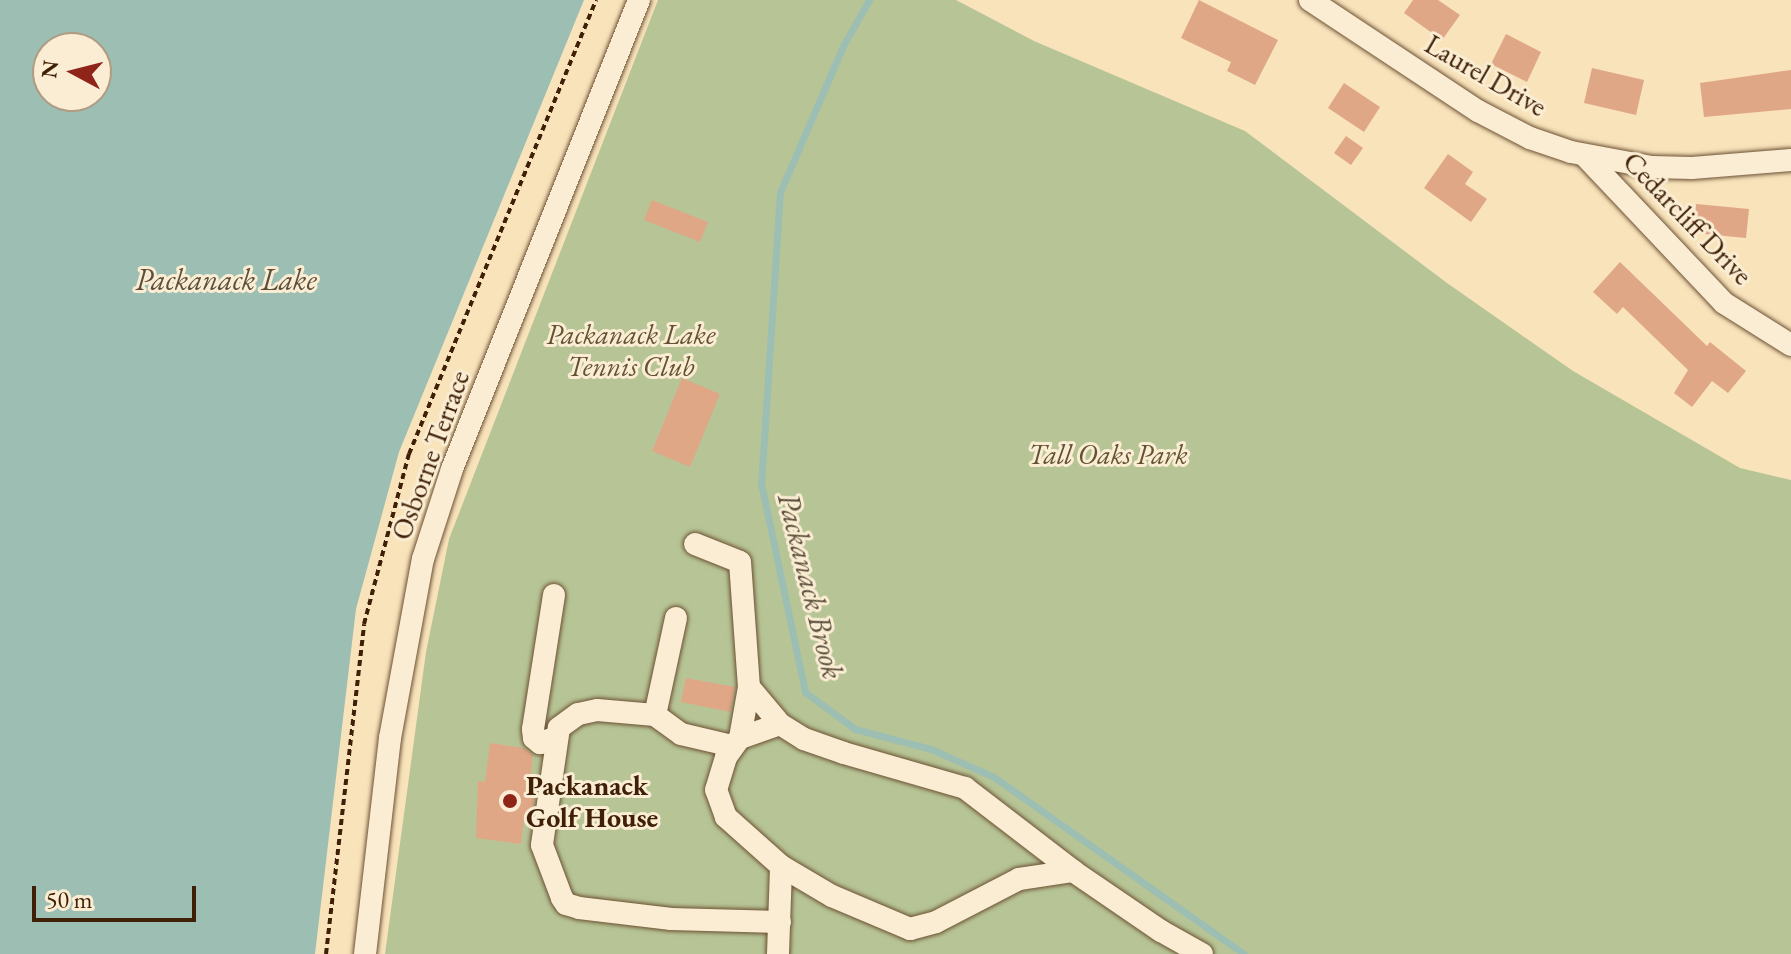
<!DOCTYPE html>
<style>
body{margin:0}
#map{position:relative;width:1791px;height:954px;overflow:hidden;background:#f8e3bb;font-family:"EB Garamond",serif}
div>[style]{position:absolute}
.green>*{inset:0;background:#b7c596}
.water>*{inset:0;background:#9dbeb3}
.stream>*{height:7px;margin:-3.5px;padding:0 3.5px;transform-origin:3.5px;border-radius:3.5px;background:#9dbeb3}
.building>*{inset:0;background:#e0a787}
.path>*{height:4px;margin-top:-2px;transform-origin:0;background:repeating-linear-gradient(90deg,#3f2007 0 6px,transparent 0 10px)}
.roads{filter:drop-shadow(0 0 2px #6d5134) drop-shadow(0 0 2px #6d5134)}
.minor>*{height:22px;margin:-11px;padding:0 11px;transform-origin:11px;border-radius:11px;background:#faedd3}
.dots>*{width:22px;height:22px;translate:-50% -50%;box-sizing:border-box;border:4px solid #faedd3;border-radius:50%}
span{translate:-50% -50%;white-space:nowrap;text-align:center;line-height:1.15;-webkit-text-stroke:6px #faedd3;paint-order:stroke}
.street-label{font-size:28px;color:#3f2007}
.park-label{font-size:28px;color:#635232;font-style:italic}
.poi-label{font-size:28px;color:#3f2007;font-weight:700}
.left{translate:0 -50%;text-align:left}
.water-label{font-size:30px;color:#5b4f3b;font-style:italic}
.north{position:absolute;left:32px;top:32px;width:80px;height:80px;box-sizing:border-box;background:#faedd3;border:2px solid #af9b81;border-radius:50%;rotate:277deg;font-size:22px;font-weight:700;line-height:32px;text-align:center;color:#3f2007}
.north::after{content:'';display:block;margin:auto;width:28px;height:36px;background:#8f2418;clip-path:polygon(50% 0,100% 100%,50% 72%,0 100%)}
.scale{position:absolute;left:32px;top:886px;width:164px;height:36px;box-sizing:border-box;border:4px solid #3f2007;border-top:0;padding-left:10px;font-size:24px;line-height:28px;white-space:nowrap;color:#3f2007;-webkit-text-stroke:6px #faedd3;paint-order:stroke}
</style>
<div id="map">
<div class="green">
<div style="clip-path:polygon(658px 0,956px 0,1034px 41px,1245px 131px,1447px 283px,1573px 371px,1740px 468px,1791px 480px,1791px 954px,385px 954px,426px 652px,449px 539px)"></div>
</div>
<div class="water">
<div style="clip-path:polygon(evenodd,0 0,584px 0,399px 452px,356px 609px,315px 954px,0 954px,0 0,48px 48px,96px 48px,96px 96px,48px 96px,48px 48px)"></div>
</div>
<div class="stream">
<div style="left:869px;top:0;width:53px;rotate:119.5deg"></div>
<div style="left:843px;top:46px;width:159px;rotate:113.3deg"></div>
<div style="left:780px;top:192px;width:292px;rotate:93.7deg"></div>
<div style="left:761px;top:483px;width:214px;rotate:78.1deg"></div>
<div style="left:805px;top:692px;width:62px;rotate:36.5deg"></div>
<div style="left:855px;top:729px;width:79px;rotate:14.7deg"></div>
<div style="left:931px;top:749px;width:69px;rotate:24deg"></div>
<div style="left:994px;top:777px;width:306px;rotate:35.3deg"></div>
</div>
<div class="building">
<div style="clip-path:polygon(1199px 0,1278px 40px,1255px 85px,1227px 71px,1231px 62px,1181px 38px)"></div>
<div style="clip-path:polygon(1413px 0,1438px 0,1460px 15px,1442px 40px,1404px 13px)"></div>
<div style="clip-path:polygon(1506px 34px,1541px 52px,1527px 82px,1491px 64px)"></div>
<div style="clip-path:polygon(1592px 68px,1644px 80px,1636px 115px,1584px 103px)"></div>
<div style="clip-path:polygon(1791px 70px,1791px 109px,1704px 117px,1700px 83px)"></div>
<div style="clip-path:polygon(1344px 83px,1380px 107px,1364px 132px,1328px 108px)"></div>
<div style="clip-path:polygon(1346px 136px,1363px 148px,1351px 165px,1334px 153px)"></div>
<div style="clip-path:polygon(1448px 154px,1473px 172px,1465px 184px,1487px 199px,1471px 222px,1424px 188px)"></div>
<div style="clip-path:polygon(652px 200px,708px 222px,700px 242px,644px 220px)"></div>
<div style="clip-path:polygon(1696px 204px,1749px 209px,1746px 238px,1694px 233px)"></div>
<div style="clip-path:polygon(1620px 262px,1707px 346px,1710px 342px,1746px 371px,1728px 393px,1712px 381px,1692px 407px,1674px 393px,1688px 370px,1623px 307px,1617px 314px,1593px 292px)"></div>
<div style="clip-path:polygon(682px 378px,720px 394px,690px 467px,652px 451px)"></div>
<div style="clip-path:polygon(686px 678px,735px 687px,730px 712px,681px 702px)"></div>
<div style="clip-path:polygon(490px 743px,524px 748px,533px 755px,529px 787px,536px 787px,532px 819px,524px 818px,521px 844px,476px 838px,478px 781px,485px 782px)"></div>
</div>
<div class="path">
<div style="left:326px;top:954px;width:332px;rotate:-83.4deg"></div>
<div style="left:364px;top:624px;width:176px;rotate:-75.2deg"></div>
<div style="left:409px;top:454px;width:491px;rotate:-67.6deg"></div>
</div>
<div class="roads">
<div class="minor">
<div style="left:1310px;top:0;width:201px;rotate:33.5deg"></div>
<div style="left:1478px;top:111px;width:59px;rotate:27.4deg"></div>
<div style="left:1530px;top:138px;width:43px;rotate:18.9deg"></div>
<div style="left:1571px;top:152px;width:82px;rotate:10.5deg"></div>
<div style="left:1652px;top:167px;width:40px;rotate:1.4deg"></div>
<div style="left:1692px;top:168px;width:99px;rotate:-4.6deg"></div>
<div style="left:1585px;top:156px;width:202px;rotate:46.6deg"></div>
<div style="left:1724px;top:303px;width:79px;rotate:32.1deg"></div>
<div style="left:695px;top:544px;width:48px;rotate:21.8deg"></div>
<div style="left:740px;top:562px;width:125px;rotate:85.9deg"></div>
<div style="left:749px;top:687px;width:48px;rotate:50deg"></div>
<div style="left:780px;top:724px;width:28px;rotate:32deg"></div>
<div style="left:804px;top:739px;width:42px;rotate:19.3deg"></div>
<div style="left:844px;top:753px;width:126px;rotate:16.1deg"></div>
<div style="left:965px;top:788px;width:136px;rotate:37.5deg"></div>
<div style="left:1073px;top:871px;width:107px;rotate:34.3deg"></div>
<div style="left:1161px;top:931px;width:47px;rotate:29.3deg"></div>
<div style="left:554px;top:595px;width:136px;rotate:98.9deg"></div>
<div style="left:533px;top:729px;width:9px;rotate:84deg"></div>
<div style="left:534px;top:738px;width:8px;rotate:40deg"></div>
<div style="left:540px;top:743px;width:18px;rotate:-19deg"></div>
<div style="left:676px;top:618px;width:99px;rotate:102.2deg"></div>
<div style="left:655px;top:715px;width:32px;rotate:36deg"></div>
<div style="left:681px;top:734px;width:52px;rotate:13.2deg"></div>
<div style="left:655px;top:715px;width:58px;rotate:-175.1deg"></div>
<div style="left:597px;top:710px;width:19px;rotate:168deg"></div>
<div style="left:578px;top:714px;width:24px;rotate:144deg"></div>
<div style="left:559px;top:728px;width:118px;rotate:98.3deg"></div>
<div style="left:542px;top:845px;width:57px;rotate:69.3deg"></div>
<div style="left:562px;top:898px;width:7px;rotate:56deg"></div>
<div style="left:566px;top:904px;width:14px;rotate:17deg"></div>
<div style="left:579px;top:908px;width:93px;rotate:6.8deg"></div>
<div style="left:671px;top:919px;width:109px;rotate:1.6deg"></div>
<div style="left:740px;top:738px;width:52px;rotate:-80deg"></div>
<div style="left:781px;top:866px;width:59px;rotate:30.5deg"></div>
<div style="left:832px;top:896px;width:85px;rotate:22.9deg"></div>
<div style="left:910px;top:929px;width:27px;rotate:-15deg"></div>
<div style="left:936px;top:922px;width:93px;rotate:-27.4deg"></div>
<div style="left:1019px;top:879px;width:55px;rotate:-8.4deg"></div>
<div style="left:365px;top:954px;width:217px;rotate:-83.4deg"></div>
<div style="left:390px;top:738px;width:182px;rotate:-79.6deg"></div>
<div style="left:423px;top:559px;width:95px;rotate:-72.1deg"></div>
<div style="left:452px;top:469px;width:505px;rotate:-68.26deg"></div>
<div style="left:778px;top:954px;width:88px;rotate:-88deg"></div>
<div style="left:781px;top:866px;width:74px;rotate:-138.3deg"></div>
<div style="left:726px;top:817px;width:29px;rotate:-110deg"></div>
<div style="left:716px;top:790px;width:34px;rotate:-73deg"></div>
<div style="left:726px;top:757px;width:24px;rotate:-54deg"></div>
<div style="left:740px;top:738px;width:42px;rotate:-19.3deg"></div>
</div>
</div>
<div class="dots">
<div style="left:510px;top:801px;background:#8f2418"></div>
</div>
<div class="street-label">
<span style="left:1486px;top:75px;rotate:30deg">Laurel Drive</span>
<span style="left:1688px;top:218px;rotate:46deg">Cedarcliff Drive</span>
<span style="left:430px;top:455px;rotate:-70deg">Osborne Terrace</span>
</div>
<div class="park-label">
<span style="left:631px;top:350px">Packanack Lake<br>Tennis Club</span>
<span style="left:1108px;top:454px">Tall Oaks Park</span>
</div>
<div class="poi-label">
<span class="left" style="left:526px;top:801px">Packanack<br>Golf House</span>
</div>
<div class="water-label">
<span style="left:226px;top:280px">Packanack Lake</span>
<span style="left:810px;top:586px;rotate:76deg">Packanack Brook</span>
</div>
<div class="north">N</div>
<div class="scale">50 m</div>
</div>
